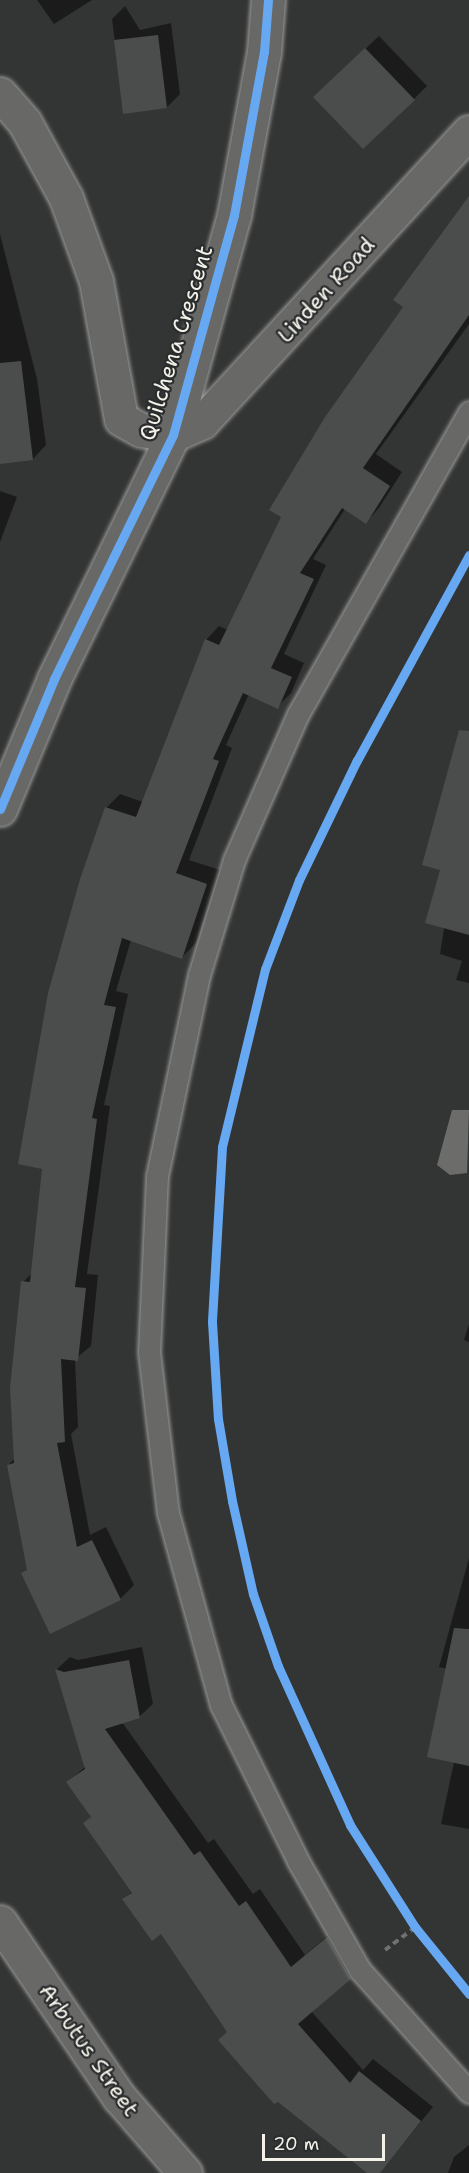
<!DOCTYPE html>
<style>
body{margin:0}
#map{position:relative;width:469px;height:2173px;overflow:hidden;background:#333434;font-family:"Shantell Sans",sans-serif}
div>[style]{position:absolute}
.water>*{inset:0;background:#6c6d6b}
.shadow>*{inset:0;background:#0007}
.building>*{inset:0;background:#4b4c4c}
.path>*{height:4px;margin-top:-2px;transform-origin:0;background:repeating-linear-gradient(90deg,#6f706f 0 6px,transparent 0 10.5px)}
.roads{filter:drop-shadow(0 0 2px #9b9b99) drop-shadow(0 0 2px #9b9b99)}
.lane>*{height:21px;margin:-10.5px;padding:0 10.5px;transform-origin:10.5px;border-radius:10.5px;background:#686866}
.street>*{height:33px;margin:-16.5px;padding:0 16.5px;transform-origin:16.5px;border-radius:16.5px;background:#686866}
.secondary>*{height:33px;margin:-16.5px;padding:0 16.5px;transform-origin:16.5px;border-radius:16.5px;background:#686866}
.cycleway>*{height:9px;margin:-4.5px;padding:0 4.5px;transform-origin:4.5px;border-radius:4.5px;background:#66a8f1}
span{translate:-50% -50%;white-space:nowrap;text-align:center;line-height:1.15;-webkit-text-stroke:4.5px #2a2d2e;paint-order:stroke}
.street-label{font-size:22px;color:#f4f1e8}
.scale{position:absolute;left:262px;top:2134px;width:123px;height:27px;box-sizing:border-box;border:3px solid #f4f1e8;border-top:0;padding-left:8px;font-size:18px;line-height:21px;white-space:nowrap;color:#f4f1e8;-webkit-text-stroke:4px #2a2d2e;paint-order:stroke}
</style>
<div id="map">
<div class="water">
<div style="clip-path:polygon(452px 1110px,469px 1110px,467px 1173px,450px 1175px,437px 1165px)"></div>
</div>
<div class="shadow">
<div style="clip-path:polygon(37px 0,92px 0,54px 24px)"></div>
<div style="clip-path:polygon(125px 6px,140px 30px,171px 23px,180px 94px,167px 107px,124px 112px,112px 19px)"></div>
<div style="clip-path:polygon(379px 36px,427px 86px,414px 99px,328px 84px)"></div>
<div style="clip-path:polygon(469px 199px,469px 324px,376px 454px,402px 472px,379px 508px,366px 522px,345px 509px,313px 559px,326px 565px,284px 654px,304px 663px,291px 693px,277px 707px,249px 694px,226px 745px,232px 748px,189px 860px,220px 870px,196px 943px,182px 957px,131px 940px,116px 991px,128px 994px,104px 1105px,110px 1106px,87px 1274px,98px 1275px,91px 1346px,75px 1359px,78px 1427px,71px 1434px,90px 1535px,106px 1527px,134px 1585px,120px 1599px,51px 1632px,23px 1574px,29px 1568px,8px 1465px,15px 1458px,23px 1282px,33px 1272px,106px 808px,120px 794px,143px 802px,206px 640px,219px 626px,228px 630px)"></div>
<div style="clip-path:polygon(0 234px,37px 379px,46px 445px,33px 459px,0 463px)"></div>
<div style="clip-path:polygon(0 491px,17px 497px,0 542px)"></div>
<div style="clip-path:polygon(469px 770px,469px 983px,456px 980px,462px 961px,440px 954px)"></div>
<div style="clip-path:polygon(469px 1324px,469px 1342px,464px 1340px)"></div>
<div style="clip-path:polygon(469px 1558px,469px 1829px,441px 1824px,454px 1762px,447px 1669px,439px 1667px)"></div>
<div style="clip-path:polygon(142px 1647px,153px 1704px,139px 1717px,122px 1722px,208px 1843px,214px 1839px,253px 1894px,260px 1889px,305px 1955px,340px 1925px,363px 1965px,311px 2011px,363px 2070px,373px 2059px,433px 2107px,379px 2173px,370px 2173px,229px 2032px,161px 1932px,124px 1900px,132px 1892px,85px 1823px,92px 1816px,68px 1782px,86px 1766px,57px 1669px,70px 1657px,78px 1660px)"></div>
<div style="clip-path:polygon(469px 2145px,469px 2173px,448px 2173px,454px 2157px)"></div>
</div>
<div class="building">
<div style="clip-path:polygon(158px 35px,167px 108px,123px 114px,114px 40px)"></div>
<div style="clip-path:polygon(365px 48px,415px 100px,363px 149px,313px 97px)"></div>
<div style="clip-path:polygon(469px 196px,469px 315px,363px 468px,390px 486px,366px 524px,342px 508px,300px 573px,314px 579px,271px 668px,292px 677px,278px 709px,243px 693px,213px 759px,219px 761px,176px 873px,207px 884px,182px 959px,122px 938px,104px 1005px,116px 1007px,92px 1118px,97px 1119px,75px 1287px,86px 1288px,78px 1361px,61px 1359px,65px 1442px,57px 1443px,77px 1547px,92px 1540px,121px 1600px,50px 1634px,21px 1573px,27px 1570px,7px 1465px,14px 1463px,10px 1388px,21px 1281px,30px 1282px,42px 1169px,18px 1164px,48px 993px,80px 879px,105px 807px,136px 817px,205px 639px,219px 645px,281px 517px,269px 510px,325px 417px,403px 307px,393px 300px)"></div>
<div style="clip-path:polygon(21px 361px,33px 460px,0 464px,0 363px)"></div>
<div style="clip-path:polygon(459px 730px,469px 731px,469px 935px,425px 923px,440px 870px,422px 865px)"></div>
<div style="clip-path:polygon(454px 1628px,469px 1629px,469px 1766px,427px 1757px)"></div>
<div style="clip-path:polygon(129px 1660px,140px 1718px,105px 1729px,194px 1855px,200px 1851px,239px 1906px,246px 1901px,291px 1967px,327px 1937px,351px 1979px,298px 2024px,350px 2083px,359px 2071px,421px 2121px,380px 2173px,367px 2173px,278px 2102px,274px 2104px,218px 2040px,227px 2032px,161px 1934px,152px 1941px,122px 1899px,132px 1893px,83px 1823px,91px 1817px,66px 1782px,85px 1769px,55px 1669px,64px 1672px)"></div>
</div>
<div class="path">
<div style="left:385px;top:1950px;width:38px;rotate:-37deg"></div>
</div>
<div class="roads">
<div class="lane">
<div style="left:469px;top:412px;width:347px;rotate:119.5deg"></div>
<div style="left:298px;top:714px;width:159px;rotate:113.7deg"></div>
<div style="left:234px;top:860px;width:120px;rotate:106.9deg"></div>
<div style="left:199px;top:975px;width:205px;rotate:101.8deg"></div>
<div style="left:157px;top:1176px;width:176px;rotate:92.6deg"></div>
<div style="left:149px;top:1352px;width:162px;rotate:83.3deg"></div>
<div style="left:168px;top:1513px;width:199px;rotate:74.6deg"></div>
<div style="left:221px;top:1705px;width:174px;rotate:63.7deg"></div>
<div style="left:298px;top:1861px;width:125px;rotate:60.4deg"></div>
<div style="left:360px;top:1970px;width:164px;rotate:48.2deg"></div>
</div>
<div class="street">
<div style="left:0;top:94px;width:38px;rotate:49deg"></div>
<div style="left:25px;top:123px;width:85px;rotate:61.3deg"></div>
<div style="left:66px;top:198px;width:88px;rotate:70.1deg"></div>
<div style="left:96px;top:281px;width:140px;rotate:79.7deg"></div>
<div style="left:121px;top:419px;width:23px;rotate:29deg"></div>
<div style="left:141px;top:430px;width:32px;rotate:9deg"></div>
<div style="left:173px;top:435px;width:32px;rotate:-24deg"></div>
<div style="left:202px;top:422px;width:394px;rotate:-47.4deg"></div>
<div style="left:0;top:809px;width:141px;rotate:-67.4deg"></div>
<div style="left:54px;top:679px;width:271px;rotate:-64deg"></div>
<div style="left:173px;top:435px;width:228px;rotate:-74.5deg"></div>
<div style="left:234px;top:215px;width:166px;rotate:-79.6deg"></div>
<div style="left:264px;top:52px;width:52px;rotate:-85.6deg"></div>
</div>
<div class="secondary">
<div style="left:0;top:1922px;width:212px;rotate:55.8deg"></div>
<div style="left:119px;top:2097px;width:101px;rotate:49deg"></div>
</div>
</div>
<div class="cycleway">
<div style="left:469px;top:555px;width:234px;rotate:118.6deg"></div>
<div style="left:357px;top:760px;width:133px;rotate:115.8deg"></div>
<div style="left:299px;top:880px;width:95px;rotate:110.9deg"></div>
<div style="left:265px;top:969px;width:183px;rotate:103.6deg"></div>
<div style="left:222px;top:1147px;width:175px;rotate:93.3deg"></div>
<div style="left:212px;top:1322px;width:97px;rotate:86.5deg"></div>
<div style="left:218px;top:1419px;width:83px;rotate:80.3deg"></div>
<div style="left:232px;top:1501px;width:95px;rotate:77.3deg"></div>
<div style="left:253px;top:1594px;width:76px;rotate:70.9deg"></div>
<div style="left:278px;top:1666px;width:175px;rotate:65.6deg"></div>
<div style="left:350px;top:1825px;width:121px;rotate:57.5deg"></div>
<div style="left:415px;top:1927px;width:86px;rotate:51.1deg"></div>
<div style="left:0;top:809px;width:141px;rotate:-67.4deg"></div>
<div style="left:54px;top:679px;width:271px;rotate:-64deg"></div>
<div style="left:173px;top:435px;width:228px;rotate:-74.5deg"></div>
<div style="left:234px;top:215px;width:166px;rotate:-79.6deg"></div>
<div style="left:264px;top:52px;width:52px;rotate:-85.6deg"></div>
</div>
<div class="street-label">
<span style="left:326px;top:290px;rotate:-48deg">Linden Road</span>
<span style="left:176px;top:343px;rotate:-73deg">Quilchena Crescent</span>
<span style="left:89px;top:2050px;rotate:55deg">Arbutus Street</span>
</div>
<div class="scale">20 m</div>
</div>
